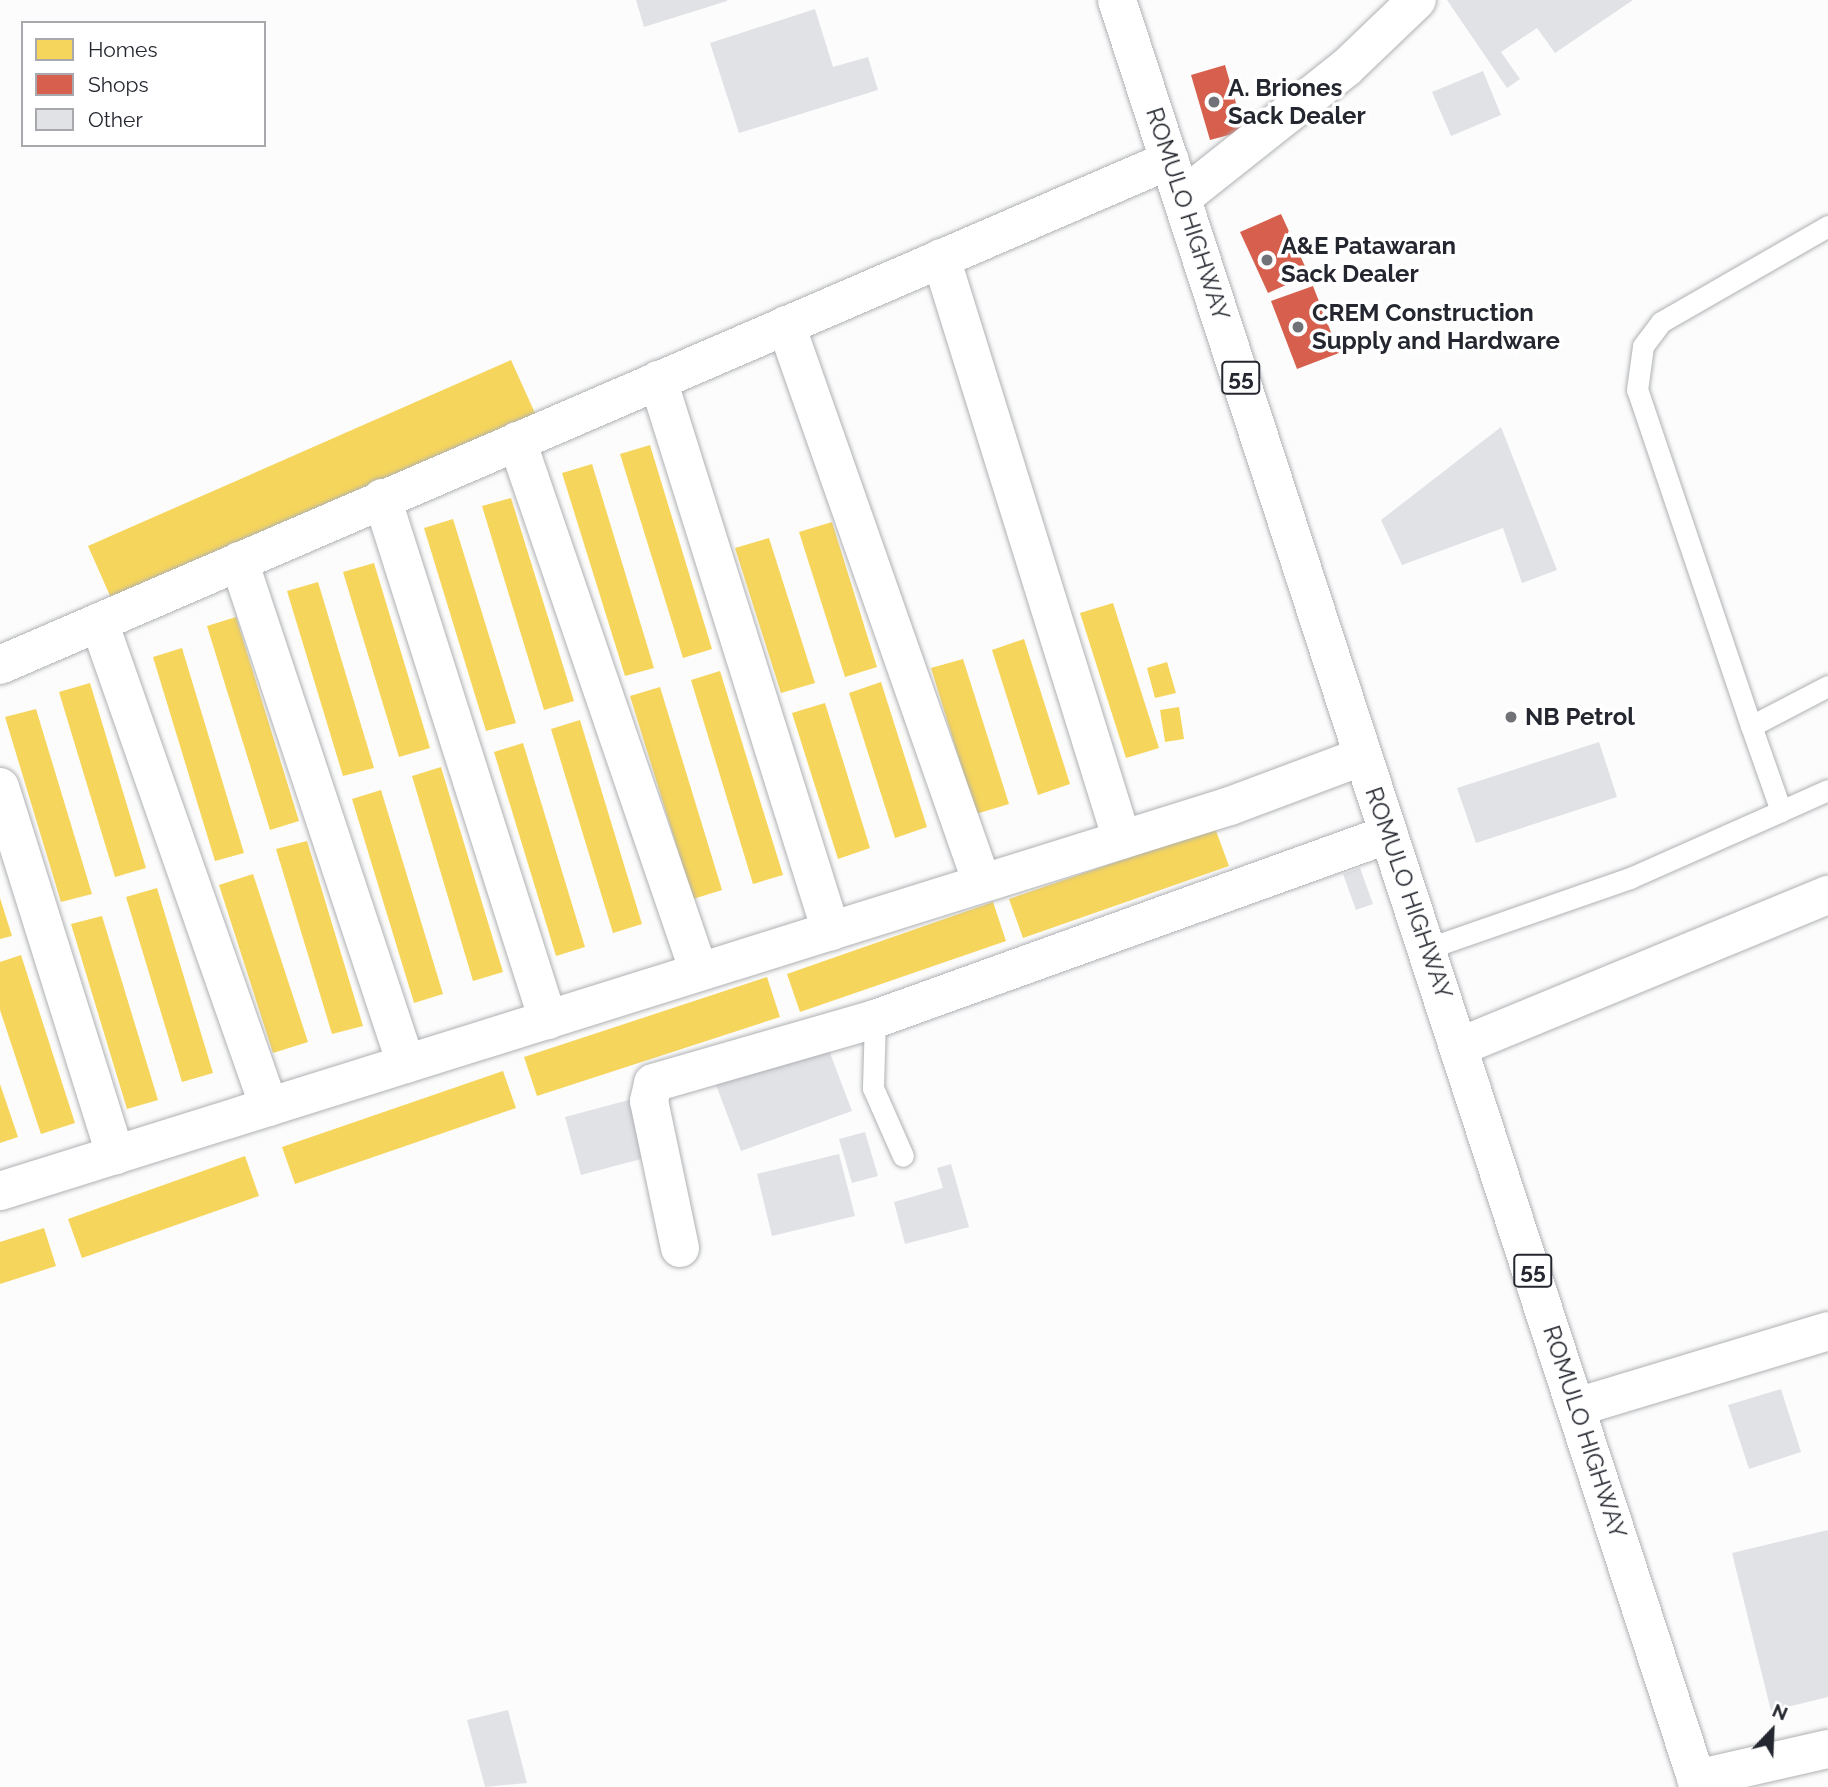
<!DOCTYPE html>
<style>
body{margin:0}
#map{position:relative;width:1828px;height:1787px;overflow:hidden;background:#fcfcfc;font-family:Raleway,sans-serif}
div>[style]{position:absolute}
.homes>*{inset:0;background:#f6d55c}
.shops>*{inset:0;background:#d6604d}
.building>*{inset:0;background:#e1e2e6}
.roads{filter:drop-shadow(0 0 2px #afb1b4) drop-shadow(0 0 2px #afb1b4)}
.service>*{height:21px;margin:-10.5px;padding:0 10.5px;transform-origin:10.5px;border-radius:10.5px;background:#fff}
.minor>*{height:38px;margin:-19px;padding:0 19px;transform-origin:19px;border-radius:19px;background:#fff}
.trunk>*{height:38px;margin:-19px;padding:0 19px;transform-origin:19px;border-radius:19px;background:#fff}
.dots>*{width:19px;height:19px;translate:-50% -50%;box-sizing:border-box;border:4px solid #fff;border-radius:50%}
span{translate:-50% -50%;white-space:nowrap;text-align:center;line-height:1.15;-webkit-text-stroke:7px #fff;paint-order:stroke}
.shield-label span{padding:2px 5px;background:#fff;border:2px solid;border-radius:5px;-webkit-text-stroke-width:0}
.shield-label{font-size:23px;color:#24272f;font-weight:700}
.poi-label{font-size:24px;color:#24272f;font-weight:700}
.left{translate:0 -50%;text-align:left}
.street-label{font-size:24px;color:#24272f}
.legend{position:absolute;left:21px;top:21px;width:245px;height:126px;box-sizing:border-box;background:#fff;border:2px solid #a7a9ac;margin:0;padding:9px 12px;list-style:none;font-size:21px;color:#24272f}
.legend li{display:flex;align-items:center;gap:14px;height:35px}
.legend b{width:35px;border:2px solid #a7a9ac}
.north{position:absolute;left:1737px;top:1696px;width:70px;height:70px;-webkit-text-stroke:5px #fff;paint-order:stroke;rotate:23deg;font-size:19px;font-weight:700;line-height:28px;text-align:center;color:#24272f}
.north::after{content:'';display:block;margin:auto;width:24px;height:32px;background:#24272f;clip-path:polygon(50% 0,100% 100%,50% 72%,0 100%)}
</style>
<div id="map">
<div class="homes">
<div style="clip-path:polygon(511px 360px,539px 422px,115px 607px,88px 546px)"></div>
<div style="clip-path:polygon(650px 445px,712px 649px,683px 658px,620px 454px)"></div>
<div style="clip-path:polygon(592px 464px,654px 668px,625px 676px,562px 473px)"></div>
<div style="clip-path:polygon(511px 498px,574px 701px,544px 710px,482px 506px)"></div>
<div style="clip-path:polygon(453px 519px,516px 723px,486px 731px,424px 528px)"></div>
<div style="clip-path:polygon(832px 522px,877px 667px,845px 677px,799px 532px)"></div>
<div style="clip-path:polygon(769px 538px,815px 683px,781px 693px,735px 548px)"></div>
<div style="clip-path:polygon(374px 563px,430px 748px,399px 757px,343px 572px)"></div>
<div style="clip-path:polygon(318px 582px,374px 768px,343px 776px,287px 591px)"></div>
<div style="clip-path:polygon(1113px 603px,1159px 748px,1126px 758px,1080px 613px)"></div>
<div style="clip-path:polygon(236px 617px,299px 821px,270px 830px,207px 626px)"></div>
<div style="clip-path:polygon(1024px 639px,1070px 784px,1038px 795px,992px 650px)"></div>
<div style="clip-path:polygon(182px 648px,244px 853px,215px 861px,153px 657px)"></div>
<div style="clip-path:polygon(963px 659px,1009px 804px,976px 814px,931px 668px)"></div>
<div style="clip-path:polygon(1167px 662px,1176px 693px,1155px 698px,1147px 668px)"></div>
<div style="clip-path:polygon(720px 671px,783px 875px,753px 884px,691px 680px)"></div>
<div style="clip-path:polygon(881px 682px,927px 827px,895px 838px,849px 693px)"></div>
<div style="clip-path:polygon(90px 683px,146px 868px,115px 877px,59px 692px)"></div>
<div style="clip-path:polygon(660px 687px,722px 890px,693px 899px,630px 696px)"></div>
<div style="clip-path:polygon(825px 703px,870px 848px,838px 859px,792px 713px)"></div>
<div style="clip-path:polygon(1179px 707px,1184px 739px,1165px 742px,1160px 710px)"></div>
<div style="clip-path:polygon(36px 709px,92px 894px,61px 902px,5px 717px)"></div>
<div style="clip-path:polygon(580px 720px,642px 924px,613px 933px,551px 729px)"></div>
<div style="clip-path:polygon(523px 743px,585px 947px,556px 956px,494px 752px)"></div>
<div style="clip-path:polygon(441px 767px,503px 972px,473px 981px,412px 776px)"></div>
<div style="clip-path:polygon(381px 790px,443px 994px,414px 1003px,352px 799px)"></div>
<div style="clip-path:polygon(1215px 828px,1229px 866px,1023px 938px,1009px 899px)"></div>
<div style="clip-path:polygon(307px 841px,363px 1026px,332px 1034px,276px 849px)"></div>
<div style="clip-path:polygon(253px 874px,308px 1042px,273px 1053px,219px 885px)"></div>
<div style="clip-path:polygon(157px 888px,213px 1073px,182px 1082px,126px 897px)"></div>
<div style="clip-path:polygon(0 898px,12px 936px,0 939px)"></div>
<div style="clip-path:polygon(993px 902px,1006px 941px,800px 1012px,787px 974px)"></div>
<div style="clip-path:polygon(102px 916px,158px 1100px,127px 1109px,71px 924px)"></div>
<div style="clip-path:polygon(21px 955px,75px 1123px,41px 1134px,0 1010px,0 962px)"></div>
<div style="clip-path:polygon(767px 977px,780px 1017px,537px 1096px,524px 1057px)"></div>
<div style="clip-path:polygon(503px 1071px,516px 1108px,295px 1184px,282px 1147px)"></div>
<div style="clip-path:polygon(0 1084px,18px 1137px,0 1143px)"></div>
<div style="clip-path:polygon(245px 1156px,259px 1196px,82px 1258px,68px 1219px)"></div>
<div style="clip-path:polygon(44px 1228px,56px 1266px,0 1284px,0 1242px)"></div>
</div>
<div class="shops">
<div style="clip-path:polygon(1225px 65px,1244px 131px,1210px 140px,1191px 75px)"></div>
<div style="clip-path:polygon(1281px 214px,1309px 275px,1268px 293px,1240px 232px)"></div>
<div style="clip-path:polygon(1313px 286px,1339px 353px,1297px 369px,1271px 301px)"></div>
</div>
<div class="building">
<div style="clip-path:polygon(636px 0,727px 0,727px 1px,644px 27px)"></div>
<div style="clip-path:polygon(1447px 0,1633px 0,1555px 53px,1537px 28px,1501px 52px,1520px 79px,1507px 88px)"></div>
<div style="clip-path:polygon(815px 9px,833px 67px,868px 57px,878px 90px,739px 133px,710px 43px)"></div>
<div style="clip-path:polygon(1483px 71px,1501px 115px,1451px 136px,1432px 92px)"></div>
<div style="clip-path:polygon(1501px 427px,1557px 570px,1522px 583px,1503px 528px,1402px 565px,1381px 520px)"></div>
<div style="clip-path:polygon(1599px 742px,1617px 797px,1476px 843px,1457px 788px)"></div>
<div style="clip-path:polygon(1360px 868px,1373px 904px,1356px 910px,1343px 874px)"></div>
<div style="clip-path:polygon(824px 1037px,852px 1111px,741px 1151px,713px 1077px)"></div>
<div style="clip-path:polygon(640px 1097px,656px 1155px,581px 1175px,565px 1117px)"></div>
<div style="clip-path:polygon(865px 1132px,878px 1176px,852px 1183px,839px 1139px)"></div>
<div style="clip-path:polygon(839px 1154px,855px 1216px,772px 1236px,757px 1174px)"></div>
<div style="clip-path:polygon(951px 1164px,969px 1227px,905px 1244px,894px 1202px,943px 1188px,937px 1168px)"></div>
<div style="clip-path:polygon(1781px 1389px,1801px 1452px,1749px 1469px,1728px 1405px)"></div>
<div style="clip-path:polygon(1828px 1530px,1828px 1697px,1771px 1711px,1732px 1553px)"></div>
<div style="clip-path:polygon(508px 1710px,527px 1783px,485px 1787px,467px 1720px)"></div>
</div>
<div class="roads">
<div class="service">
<div style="left:1751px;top:726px;width:355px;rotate:-108.7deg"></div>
<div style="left:1637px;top:390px;width:44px;rotate:-82.2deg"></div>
<div style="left:1643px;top:346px;width:30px;rotate:-53deg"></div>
<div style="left:1661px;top:322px;width:193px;rotate:-29.9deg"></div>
<div style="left:1781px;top:811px;width:51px;rotate:-24.1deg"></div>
<div style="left:1429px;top:948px;width:213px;rotate:-19.2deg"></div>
<div style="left:1630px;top:878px;width:165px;rotate:-23.9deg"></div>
<div style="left:1781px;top:811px;width:90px;rotate:-109.4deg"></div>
<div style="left:1751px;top:726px;width:87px;rotate:-27.5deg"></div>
<div style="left:875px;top:1019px;width:69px;rotate:91.7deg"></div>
<div style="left:873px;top:1088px;width:74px;rotate:66.2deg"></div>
</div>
<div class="minor">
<div style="left:1183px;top:197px;width:208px;rotate:-38.4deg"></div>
<div style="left:1346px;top:68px;width:98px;rotate:-43.8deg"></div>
<div style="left:941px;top:258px;width:609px;rotate:72.72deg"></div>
<div style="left:786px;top:325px;width:591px;rotate:70.65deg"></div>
<div style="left:658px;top:380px;width:578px;rotate:72.57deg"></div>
<div style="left:517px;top:441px;width:561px;rotate:71.08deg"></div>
<div style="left:382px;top:498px;width:548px;rotate:72.36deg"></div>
<div style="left:239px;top:561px;width:530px;rotate:71.63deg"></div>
<div style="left:99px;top:622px;width:514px;rotate:70.68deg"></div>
<div style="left:0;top:665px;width:1274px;rotate:-23.35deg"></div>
<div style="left:0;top:787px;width:386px;rotate:72.6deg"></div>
<div style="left:1461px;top:1046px;width:397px;rotate:-22.4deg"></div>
<div style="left:0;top:1191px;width:1289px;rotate:-17.38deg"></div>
<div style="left:1230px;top:806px;width:140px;rotate:-20.5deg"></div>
<div style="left:680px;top:1248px;width:150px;rotate:-101.9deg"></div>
<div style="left:649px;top:1101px;width:18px;rotate:-77deg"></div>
<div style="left:653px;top:1083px;width:231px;rotate:-16.1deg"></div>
<div style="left:875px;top:1019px;width:546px;rotate:-19.79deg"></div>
<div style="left:1577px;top:1407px;width:262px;rotate:-16.8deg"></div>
<div style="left:1696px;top:1779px;width:135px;rotate:-12.8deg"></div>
</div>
<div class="trunk">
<div style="left:1117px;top:0;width:1879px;rotate:71.96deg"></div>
</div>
</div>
<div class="dots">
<div style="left:1214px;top:102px;background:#707277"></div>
<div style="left:1267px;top:260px;background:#707277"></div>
<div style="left:1298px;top:327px;background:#707277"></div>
<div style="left:1511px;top:717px;background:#707277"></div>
</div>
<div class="shield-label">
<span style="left:1241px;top:378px">55</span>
<span style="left:1533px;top:1271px">55</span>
</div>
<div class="poi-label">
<span class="left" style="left:1228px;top:102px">A. Briones<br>Sack Dealer</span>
<span class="left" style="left:1281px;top:260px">A&amp;E Patawaran<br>Sack Dealer</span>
<span class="left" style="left:1312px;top:327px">CREM Construction<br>Supply and Hardware</span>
<span class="left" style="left:1525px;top:717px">NB Petrol</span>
</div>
<div class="street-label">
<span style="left:1188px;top:214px;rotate:72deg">ROMULO HIGHWAY</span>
<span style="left:1409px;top:893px;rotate:71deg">ROMULO HIGHWAY</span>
<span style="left:1585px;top:1432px;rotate:72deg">ROMULO HIGHWAY</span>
</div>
<ul class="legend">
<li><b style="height:19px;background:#f6d55c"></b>Homes</li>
<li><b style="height:19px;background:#d6604d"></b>Shops</li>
<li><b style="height:19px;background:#e1e2e6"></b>Other</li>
</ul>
<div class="north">N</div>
</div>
